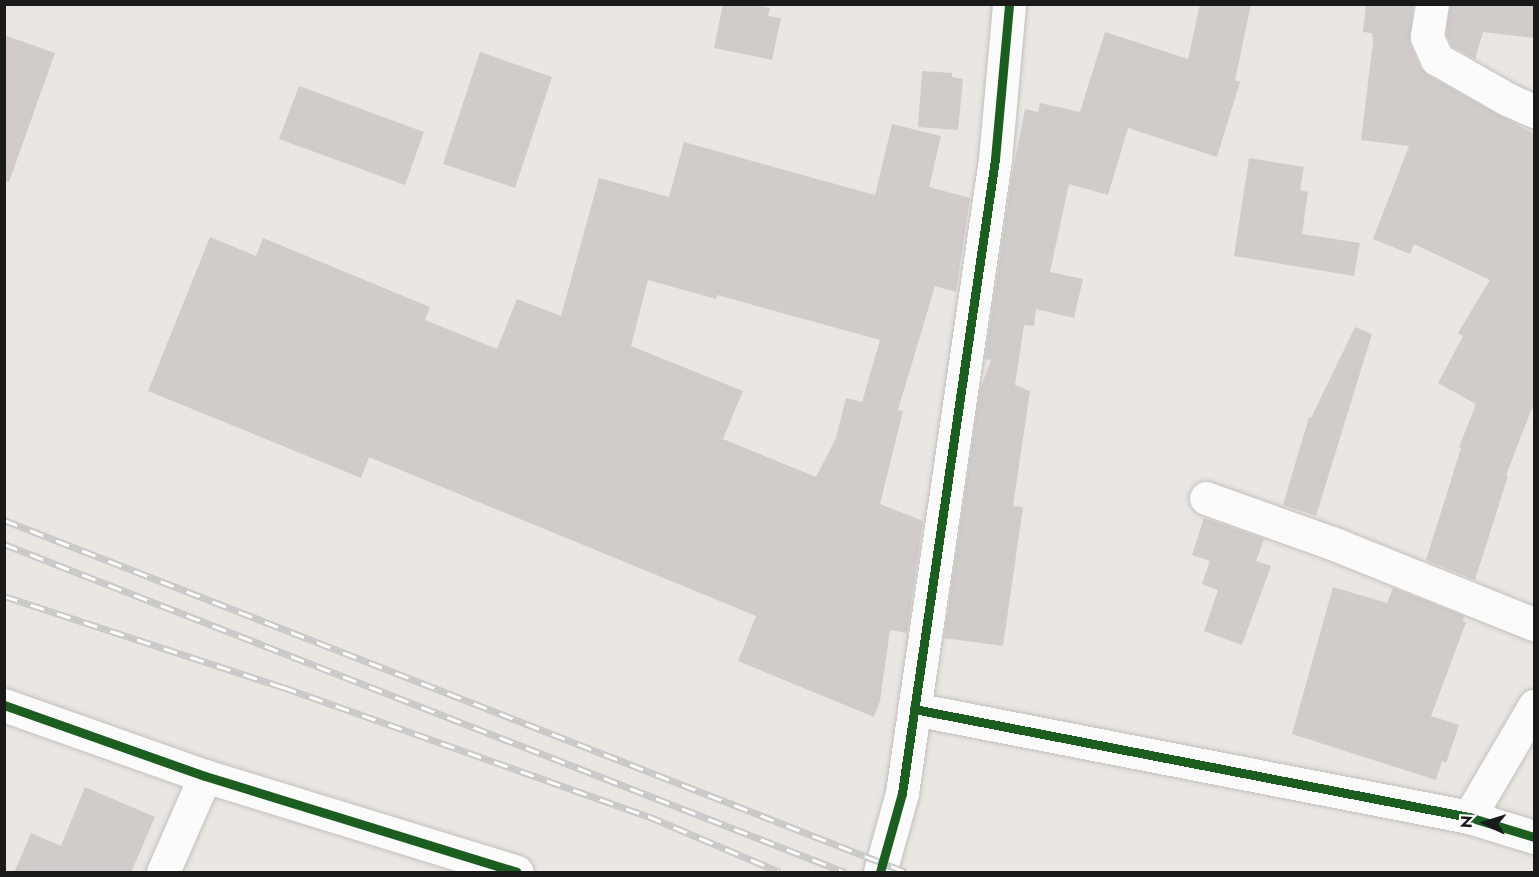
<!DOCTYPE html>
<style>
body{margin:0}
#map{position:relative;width:1539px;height:877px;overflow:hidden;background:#eae6e2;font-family:Jost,sans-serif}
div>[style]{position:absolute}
.building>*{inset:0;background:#d1ccc9}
.roads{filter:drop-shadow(0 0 2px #c2c0be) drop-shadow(0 0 2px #c2c0be)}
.minor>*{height:33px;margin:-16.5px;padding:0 16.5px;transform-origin:16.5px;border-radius:16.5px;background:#fcfbfb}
.rail>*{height:7px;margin-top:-3.5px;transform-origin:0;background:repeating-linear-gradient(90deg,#fff 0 14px,#c9c8c8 0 28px);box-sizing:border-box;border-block:2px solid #c9c8c8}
.cycleway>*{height:9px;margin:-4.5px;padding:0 4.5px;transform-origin:4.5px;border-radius:4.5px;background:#1b5e20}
span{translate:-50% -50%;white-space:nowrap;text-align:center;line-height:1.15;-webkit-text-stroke:4.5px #fff;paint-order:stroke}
.frame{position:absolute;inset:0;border:6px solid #1a1a1a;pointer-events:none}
.north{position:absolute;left:1455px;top:793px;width:60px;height:60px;-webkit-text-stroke:4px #fff;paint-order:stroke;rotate:274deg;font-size:16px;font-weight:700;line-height:24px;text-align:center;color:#1a1a1a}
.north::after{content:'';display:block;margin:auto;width:21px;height:27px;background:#1a1a1a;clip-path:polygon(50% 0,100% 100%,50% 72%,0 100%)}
</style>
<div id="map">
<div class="building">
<div style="clip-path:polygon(723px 4px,753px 4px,770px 8px,768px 16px,781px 18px,772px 60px,714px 48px)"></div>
<div style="clip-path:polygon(1200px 4px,1251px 4px,1235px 80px,1240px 82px,1217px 157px,1128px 128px,1108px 195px,1069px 184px,1050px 272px,1083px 279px,1074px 318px,1036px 309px,1034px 326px,1024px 325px,1015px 385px,1030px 391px,1013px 506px,1023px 507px,1003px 646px,944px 638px,980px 390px,991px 360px,985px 359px,1012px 176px,1025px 109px,1038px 112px,1040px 103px,1080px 112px,1105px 32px,1188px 59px)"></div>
<div style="clip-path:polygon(1366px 4px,1413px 4px,1410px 44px,1420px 67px,1427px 75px,1534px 134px,1534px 403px,1506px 475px,1508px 476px,1475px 580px,1426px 560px,1461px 448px,1459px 447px,1476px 404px,1438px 383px,1463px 336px,1458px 333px,1490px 280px,1414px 244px,1410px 254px,1373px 239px,1409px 146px,1361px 140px,1373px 42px,1372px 33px,1363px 32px)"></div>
<div style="clip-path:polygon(1450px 4px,1534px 4px,1534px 38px,1483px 32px,1475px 59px,1452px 46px,1446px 34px)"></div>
<div style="clip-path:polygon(4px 35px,55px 53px,9px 182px,4px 182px)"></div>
<div style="clip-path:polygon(480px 52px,552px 77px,515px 188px,443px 164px)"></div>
<div style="clip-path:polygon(922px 71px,952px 73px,952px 77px,963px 79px,958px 130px,918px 127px)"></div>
<div style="clip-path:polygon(299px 86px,424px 132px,405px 185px,279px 139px)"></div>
<div style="clip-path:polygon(evenodd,892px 124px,941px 136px,929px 187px,970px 198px,956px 292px,935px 286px,898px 410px,903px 411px,880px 504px,923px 521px,907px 633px,890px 630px,880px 701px,874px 717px,738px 661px,756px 616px,369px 457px,361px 478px,148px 391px,210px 237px,256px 256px,263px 238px,430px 307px,425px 320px,497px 349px,517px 299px,561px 316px,599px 178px,669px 197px,684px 142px,875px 195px,892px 124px,648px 280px,716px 299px,717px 295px,880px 340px,862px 402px,846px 398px,836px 438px,816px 477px,723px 439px,743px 391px,631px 346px,648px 280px)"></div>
<div style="clip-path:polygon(1249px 158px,1304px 167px,1300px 190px,1308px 192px,1302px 234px,1360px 243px,1354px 276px,1234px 256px)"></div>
<div style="clip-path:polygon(1355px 327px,1372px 334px,1316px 516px,1283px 505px,1309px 417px,1311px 418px)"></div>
<div style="clip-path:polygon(1204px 518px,1264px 539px,1256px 561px,1271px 566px,1242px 645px,1204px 631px,1218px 590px,1202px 584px,1210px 561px,1192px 555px)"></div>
<div style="clip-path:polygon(1333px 587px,1387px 603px,1393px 588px,1464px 616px,1463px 621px,1466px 622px,1431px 716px,1459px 725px,1446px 763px,1442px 761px,1436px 780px,1292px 734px)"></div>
<div style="clip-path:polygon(85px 787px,155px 817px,131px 873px,14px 873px,31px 833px,61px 846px)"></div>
</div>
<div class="roads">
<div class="minor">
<div style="left:1432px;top:4px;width:33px;rotate:99deg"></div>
<div style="left:1427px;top:37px;width:24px;rotate:66deg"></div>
<div style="left:1437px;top:59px;width:81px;rotate:29.7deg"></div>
<div style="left:1507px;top:99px;width:30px;rotate:24deg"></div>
<div style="left:1206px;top:498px;width:134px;rotate:19.7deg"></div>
<div style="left:1332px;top:543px;width:218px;rotate:21.9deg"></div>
<div style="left:4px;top:705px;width:213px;rotate:19.5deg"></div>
<div style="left:205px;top:776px;width:326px;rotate:17.1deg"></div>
<div style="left:914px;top:709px;width:565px;rotate:11.01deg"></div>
<div style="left:1469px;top:817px;width:68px;rotate:17.1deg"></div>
<div style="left:1469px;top:817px;width:129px;rotate:-59.6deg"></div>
<div style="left:163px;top:872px;width:105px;rotate:-66.4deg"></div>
<div style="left:880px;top:872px;width:82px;rotate:-74.4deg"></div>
<div style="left:902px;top:793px;width:641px;rotate:-81.65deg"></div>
<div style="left:995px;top:159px;width:156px;rotate:-84.8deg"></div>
</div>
</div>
<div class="rail">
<div style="left:4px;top:520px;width:968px;rotate:21.32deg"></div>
<div style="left:4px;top:544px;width:903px;rotate:21.31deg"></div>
<div style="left:4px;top:596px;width:293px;rotate:18.1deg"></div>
<div style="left:283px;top:687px;width:387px;rotate:19.5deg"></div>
<div style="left:648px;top:816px;width:143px;rotate:23deg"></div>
</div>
<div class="cycleway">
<div style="left:4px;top:705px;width:213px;rotate:19.5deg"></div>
<div style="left:205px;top:776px;width:326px;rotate:17.1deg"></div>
<div style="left:914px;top:709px;width:565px;rotate:11.01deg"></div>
<div style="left:1469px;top:817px;width:68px;rotate:17.1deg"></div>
<div style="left:880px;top:872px;width:82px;rotate:-74.4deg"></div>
<div style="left:902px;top:793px;width:641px;rotate:-81.65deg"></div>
<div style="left:995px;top:159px;width:156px;rotate:-84.8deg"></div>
</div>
<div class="frame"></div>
<div class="north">N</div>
</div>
